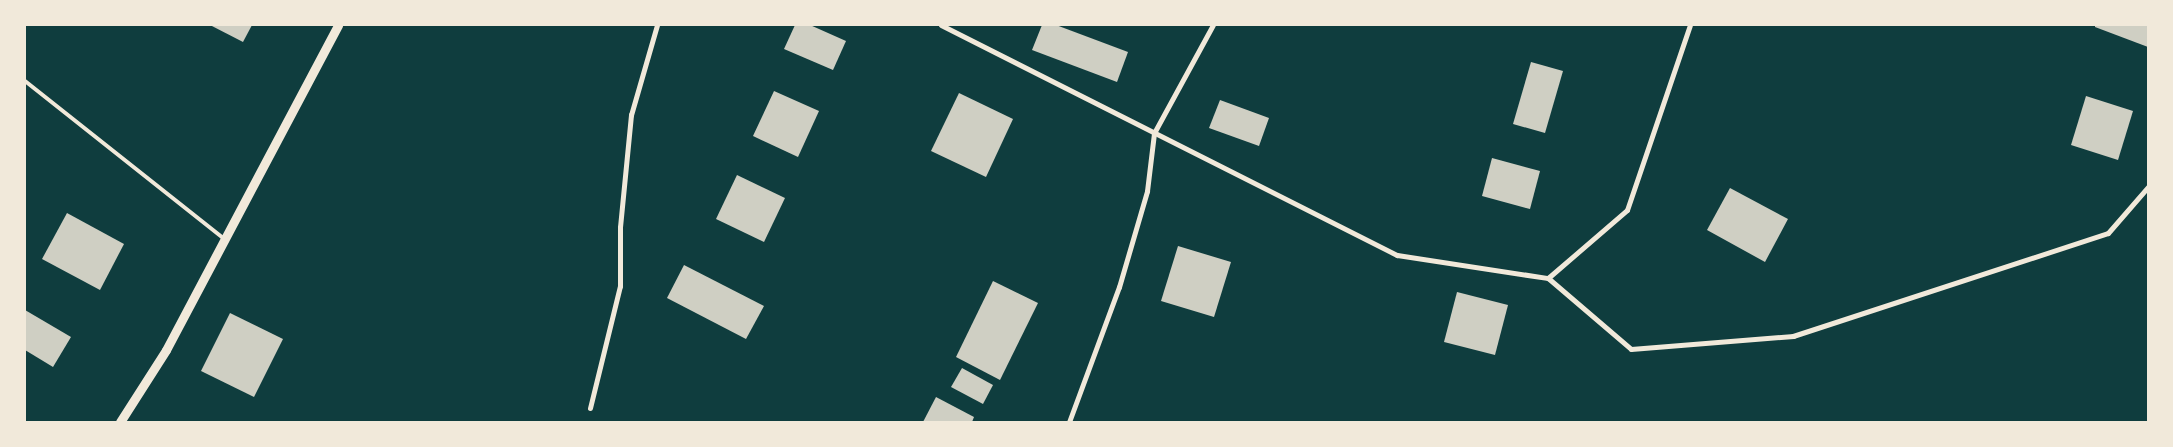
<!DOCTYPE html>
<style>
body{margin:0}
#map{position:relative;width:2173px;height:447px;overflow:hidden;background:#0f3d3e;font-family:"PT Sans Narrow",sans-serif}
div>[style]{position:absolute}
.building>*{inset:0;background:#cfcfc3}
.service>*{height:4px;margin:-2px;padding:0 2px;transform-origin:2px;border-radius:2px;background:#f1e9da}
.minor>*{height:5px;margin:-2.5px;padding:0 2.5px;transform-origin:2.5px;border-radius:2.5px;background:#f1e9da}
.tertiary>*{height:9px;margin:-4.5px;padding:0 4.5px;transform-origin:4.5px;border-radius:4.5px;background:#f1e9da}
span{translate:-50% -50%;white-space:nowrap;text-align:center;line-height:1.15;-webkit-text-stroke:4px #f1e9da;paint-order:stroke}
.frame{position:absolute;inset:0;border:26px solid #f1e9da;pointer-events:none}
</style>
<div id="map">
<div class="building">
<div style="clip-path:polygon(210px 25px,252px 25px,243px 42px)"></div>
<div style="clip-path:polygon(795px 25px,810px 25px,846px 41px,833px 70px,784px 49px)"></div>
<div style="clip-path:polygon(1042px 25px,1056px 25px,1128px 52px,1117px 82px,1032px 50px)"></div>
<div style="clip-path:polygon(2095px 25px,2148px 25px,2148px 47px,2095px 27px)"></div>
<div style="clip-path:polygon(1531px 62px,1563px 71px,1545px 133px,1513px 124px)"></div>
<div style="clip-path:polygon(774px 91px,819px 111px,798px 157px,753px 136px)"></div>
<div style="clip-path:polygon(959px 93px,1013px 119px,986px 177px,931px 151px)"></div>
<div style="clip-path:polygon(2086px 96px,2133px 111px,2118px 160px,2071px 145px)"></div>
<div style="clip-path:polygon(1220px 100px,1269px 118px,1259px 146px,1209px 128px)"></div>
<div style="clip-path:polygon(1492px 158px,1540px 171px,1530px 209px,1482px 196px)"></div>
<div style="clip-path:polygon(737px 175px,785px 198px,764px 242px,716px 219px)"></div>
<div style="clip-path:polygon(1730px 188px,1788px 219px,1765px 262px,1707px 230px)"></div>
<div style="clip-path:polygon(67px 213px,124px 244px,100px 290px,42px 259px)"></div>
<div style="clip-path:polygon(1178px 246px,1231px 262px,1214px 317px,1161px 301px)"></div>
<div style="clip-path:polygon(684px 265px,764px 306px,746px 339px,667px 298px)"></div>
<div style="clip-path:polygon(993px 281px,1038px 303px,1000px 380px,956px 357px)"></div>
<div style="clip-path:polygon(1457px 292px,1508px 305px,1495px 355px,1444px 342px)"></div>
<div style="clip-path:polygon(25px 310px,71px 337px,53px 367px,25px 350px)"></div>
<div style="clip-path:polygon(230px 313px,283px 339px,254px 397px,201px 371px)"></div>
<div style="clip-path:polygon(962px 368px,993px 385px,983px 404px,951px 387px)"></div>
<div style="clip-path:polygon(936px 397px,974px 417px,972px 422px,923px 422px)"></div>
</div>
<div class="service">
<div style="left:25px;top:81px;width:254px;rotate:38.4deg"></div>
</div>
<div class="minor">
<div style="left:941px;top:25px;width:511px;rotate:26.77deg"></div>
<div style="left:1397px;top:255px;width:153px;rotate:8.7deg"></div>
<div style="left:1548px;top:278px;width:109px;rotate:40.5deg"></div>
<div style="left:1631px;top:349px;width:163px;rotate:-4.6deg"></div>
<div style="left:1793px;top:336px;width:331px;rotate:-18.1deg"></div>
<div style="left:2108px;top:233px;width:61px;rotate:-49deg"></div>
<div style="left:1548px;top:278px;width:104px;rotate:-40.7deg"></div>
<div style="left:1627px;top:210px;width:195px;rotate:-71.2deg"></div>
<div style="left:590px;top:408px;width:126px;rotate:-76.2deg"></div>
<div style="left:620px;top:286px;width:59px;rotate:-90deg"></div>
<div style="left:620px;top:227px;width:113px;rotate:-84.4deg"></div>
<div style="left:631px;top:115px;width:94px;rotate:-73.9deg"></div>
<div style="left:1069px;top:422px;width:144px;rotate:-69.7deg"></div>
<div style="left:1119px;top:287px;width:100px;rotate:-73.7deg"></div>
<div style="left:1147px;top:191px;width:58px;rotate:-83.1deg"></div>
<div style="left:1154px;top:133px;width:123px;rotate:-61.4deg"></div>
</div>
<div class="tertiary">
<div style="left:120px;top:422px;width:85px;rotate:-57.4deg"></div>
<div style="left:166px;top:350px;width:368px;rotate:-62.1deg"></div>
</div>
<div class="frame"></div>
</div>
